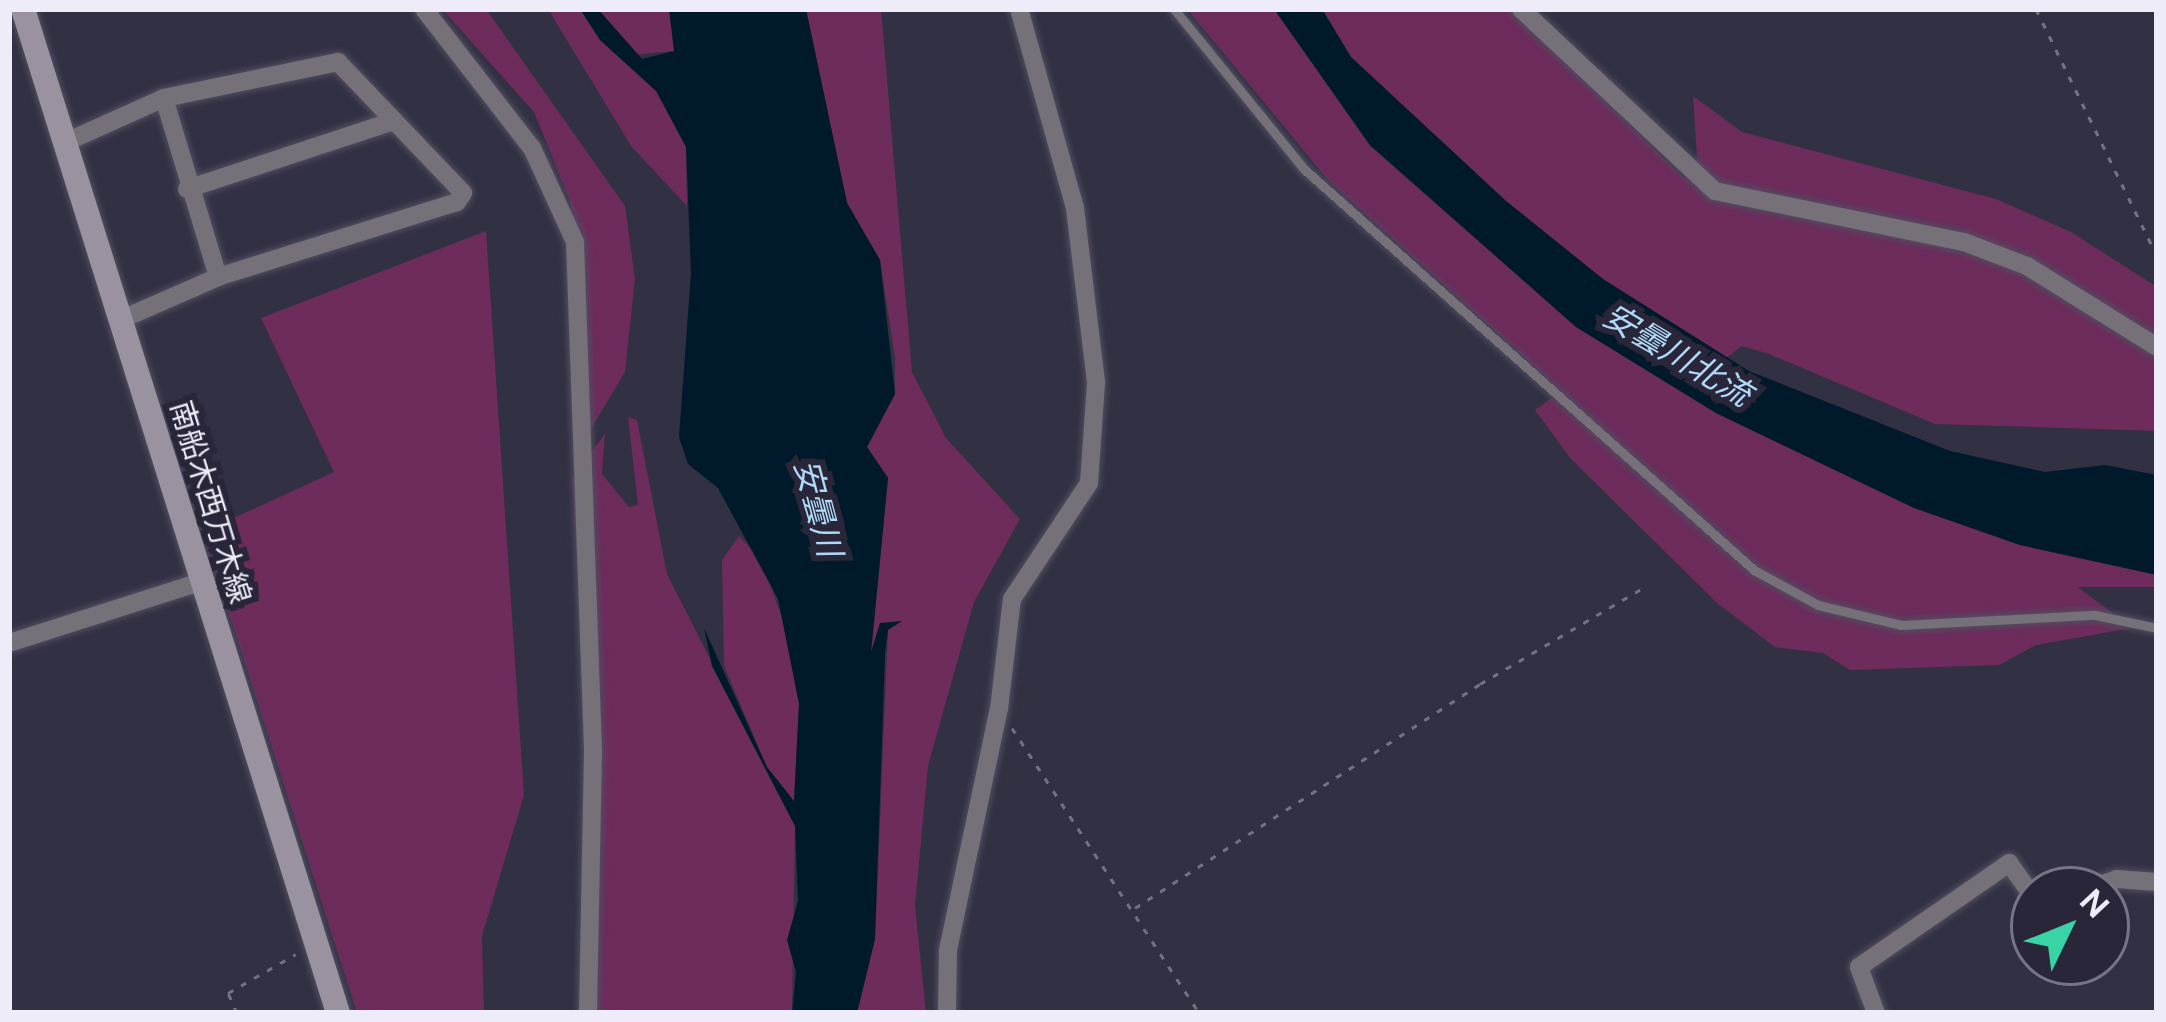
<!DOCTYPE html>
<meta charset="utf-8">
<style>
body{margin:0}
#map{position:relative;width:2166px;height:1022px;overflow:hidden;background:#323043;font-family:"DM Sans","Noto Sans JP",sans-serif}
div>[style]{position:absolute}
.green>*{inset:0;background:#6d2c5c}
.water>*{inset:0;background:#001a2b}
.path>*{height:3px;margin-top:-1.5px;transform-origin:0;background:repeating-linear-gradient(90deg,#747282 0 6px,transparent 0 15px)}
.roads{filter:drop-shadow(0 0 3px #504e60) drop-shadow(0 0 3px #504e60)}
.service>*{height:9px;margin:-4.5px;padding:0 4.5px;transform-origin:4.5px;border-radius:4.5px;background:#767079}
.minor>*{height:18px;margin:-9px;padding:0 9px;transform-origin:9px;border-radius:9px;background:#767079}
.secondary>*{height:24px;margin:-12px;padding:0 12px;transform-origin:12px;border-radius:12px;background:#9b92a0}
span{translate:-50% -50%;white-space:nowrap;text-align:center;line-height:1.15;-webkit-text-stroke:12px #282638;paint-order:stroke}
.street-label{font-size:30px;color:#edecf8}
.water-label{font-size:33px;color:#b0d9f8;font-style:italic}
.frame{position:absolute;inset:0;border:12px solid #edecf8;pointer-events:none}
.north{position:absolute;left:2010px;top:866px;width:120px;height:120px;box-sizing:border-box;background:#282638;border:3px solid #777585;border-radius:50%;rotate:47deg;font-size:33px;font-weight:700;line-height:48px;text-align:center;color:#edecf8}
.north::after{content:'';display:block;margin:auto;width:42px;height:54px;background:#39d4a5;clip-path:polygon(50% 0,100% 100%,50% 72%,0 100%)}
</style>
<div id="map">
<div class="green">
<div style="clip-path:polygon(442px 9px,486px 9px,625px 206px,635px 279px,625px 372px,589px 432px,570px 201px,534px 112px)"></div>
<div style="clip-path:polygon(548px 9px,580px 9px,600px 40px,657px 91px,686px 147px,687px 206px,631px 146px)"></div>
<div style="clip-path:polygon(598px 9px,669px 9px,675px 51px,631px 55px)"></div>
<div style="clip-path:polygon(806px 9px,881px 9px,912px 372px,946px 438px,1020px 519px,974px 602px,928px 766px,915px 906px,926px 1013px,857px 1013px,875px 939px,888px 630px,880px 623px,871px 656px,888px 478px,867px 447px,895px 394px,895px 358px,880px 260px,847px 203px)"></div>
<div style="clip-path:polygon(1187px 9px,1274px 9px,1370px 146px,1576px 327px,1716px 413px,1914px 508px,2020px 545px,2157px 575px,2157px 587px,2078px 587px,2132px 628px,2036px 645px,1999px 665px,1850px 670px,1823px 653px,1775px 647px,1717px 603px,1571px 459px,1535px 410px,1561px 391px,1328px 180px)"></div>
<div style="clip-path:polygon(1322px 9px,1510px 9px,1684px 178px,1697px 158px,1693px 96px,1742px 132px,1996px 199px,2071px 232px,2157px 287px,2157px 431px,1935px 424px,1769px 354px,1742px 346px,1726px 358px,1603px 279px,1506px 201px,1351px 57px)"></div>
<div style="clip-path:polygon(486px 231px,524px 795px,482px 936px,484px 1013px,357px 1013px,203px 532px,334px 472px,261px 318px)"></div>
<div style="clip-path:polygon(628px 417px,637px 420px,667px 574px,795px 826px,792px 1013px,590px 1013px,589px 755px,572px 478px,605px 434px,602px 474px,629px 507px,638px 505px)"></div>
<div style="clip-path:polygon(739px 536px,761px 559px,786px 629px,799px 704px,794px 802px,767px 767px,724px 666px,722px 560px)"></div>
</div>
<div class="water">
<div style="clip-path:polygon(580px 9px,598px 9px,642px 59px,674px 51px,669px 9px,806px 9px,847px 203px,880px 260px,895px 394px,867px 447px,888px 478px,871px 652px,880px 623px,902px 621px,888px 630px,885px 654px,875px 939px,857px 1013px,792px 1013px,796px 972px,787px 940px,798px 901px,795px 826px,712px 666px,704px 628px,767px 767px,794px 801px,799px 704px,778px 599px,718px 488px,688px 464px,679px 437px,691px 273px,686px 147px,656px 91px,600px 40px)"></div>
<div style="clip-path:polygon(1274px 9px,1322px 9px,1351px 57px,1506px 201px,1603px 279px,1749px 371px,1950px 451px,2045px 472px,2105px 465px,2157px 475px,2157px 575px,2020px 545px,1914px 508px,1716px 413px,1576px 327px,1370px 145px)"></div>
</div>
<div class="path">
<div style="left:2036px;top:9px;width:275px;rotate:63.9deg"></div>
<div style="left:1012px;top:728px;width:341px;rotate:56.7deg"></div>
<div style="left:1135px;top:908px;width:411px;rotate:-33deg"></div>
<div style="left:1480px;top:684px;width:191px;rotate:-30.5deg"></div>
<div style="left:237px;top:1013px;width:22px;rotate:-114deg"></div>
<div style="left:228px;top:993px;width:78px;rotate:-29.8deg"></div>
</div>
<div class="roads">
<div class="service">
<div style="left:1174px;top:9px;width:206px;rotate:50.9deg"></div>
<div style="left:1304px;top:169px;width:603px;rotate:41.7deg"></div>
<div style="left:1754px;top:570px;width:73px;rotate:28.7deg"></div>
<div style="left:1818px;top:605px;width:85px;rotate:13.5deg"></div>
<div style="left:1901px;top:625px;width:194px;rotate:-3deg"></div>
<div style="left:2095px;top:615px;width:63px;rotate:11.8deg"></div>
</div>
<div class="minor">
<div style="left:424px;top:9px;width:176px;rotate:52.2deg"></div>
<div style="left:532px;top:148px;width:103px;rotate:65.4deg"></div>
<div style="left:575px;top:242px;width:509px;rotate:87.97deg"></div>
<div style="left:593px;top:751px;width:262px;rotate:91.1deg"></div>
<div style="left:1521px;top:9px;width:266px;rotate:43.2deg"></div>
<div style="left:1715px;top:191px;width:254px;rotate:11.6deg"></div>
<div style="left:1964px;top:242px;width:67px;rotate:20.9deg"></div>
<div style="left:2027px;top:266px;width:153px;rotate:31.9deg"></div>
<div style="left:164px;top:98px;width:187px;rotate:73.2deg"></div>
<div style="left:66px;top:142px;width:107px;rotate:-24.2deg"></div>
<div style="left:164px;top:98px;width:178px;rotate:-11.7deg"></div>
<div style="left:338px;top:62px;width:181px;rotate:46.3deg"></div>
<div style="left:463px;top:193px;width:11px;rotate:124deg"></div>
<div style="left:457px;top:202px;width:250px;rotate:162.6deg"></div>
<div style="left:218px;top:277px;width:105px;rotate:156.4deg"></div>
<div style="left:187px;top:189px;width:218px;rotate:-18.2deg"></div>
<div style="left:9px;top:643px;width:204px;rotate:-17.7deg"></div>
<div style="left:2088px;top:890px;width:31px;rotate:-21deg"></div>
<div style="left:2117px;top:879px;width:40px;rotate:4.3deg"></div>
<div style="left:947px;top:1013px;width:63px;rotate:-89.1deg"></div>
<div style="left:948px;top:950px;width:246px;rotate:-78.1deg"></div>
<div style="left:999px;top:709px;width:111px;rotate:-83.3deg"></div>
<div style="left:1012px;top:599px;width:139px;rotate:-56.4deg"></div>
<div style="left:1089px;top:483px;width:101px;rotate:-86deg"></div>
<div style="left:1096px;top:382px;width:175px;rotate:-96.9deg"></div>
<div style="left:1075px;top:208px;width:207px;rotate:-105.7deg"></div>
<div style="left:1876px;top:1013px;width:49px;rotate:-110.3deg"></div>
<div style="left:1859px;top:967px;width:183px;rotate:-34.7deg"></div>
<div style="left:2009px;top:863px;width:43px;rotate:54.5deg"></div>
</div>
<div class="secondary">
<div style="left:23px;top:9px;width:1052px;rotate:72.58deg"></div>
</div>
</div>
<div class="street-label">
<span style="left:210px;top:502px;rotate:73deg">南船木西万木線</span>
</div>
<div class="water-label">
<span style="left:1677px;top:355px;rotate:31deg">安曇川北流</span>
<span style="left:818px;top:508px;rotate:75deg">安曇川</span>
</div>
<div class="frame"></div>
<div class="north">N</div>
</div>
